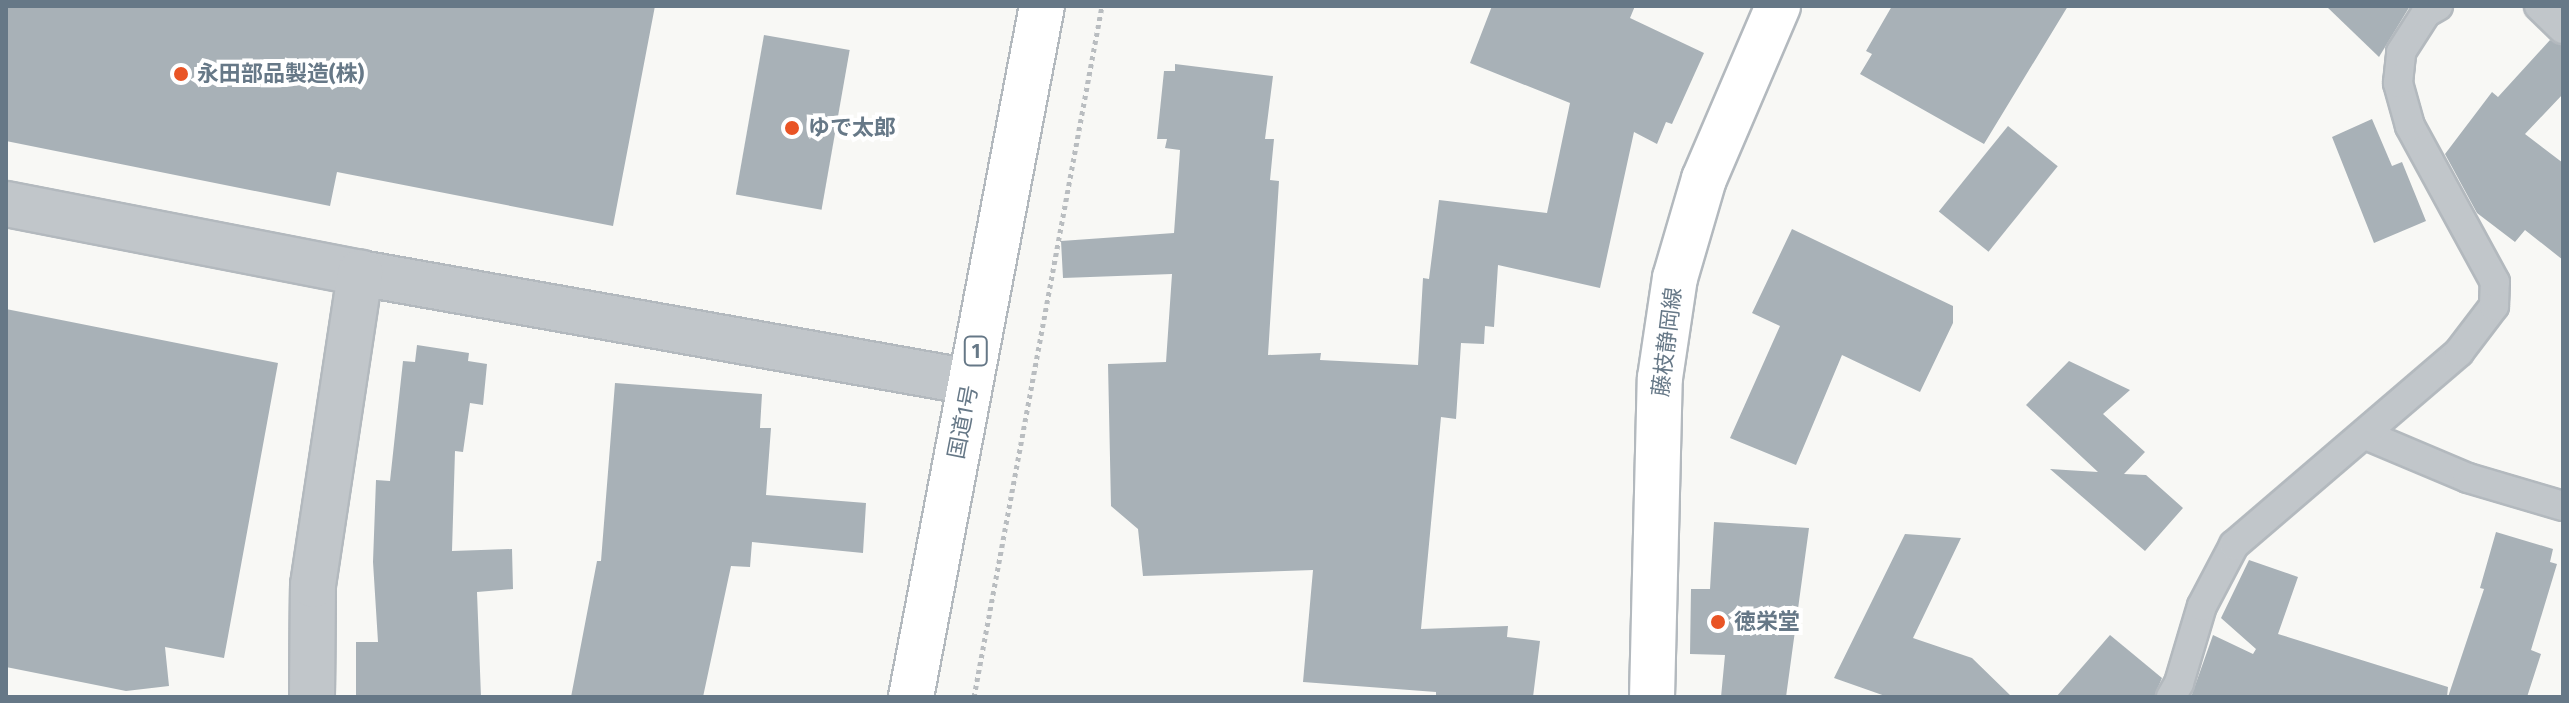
<!DOCTYPE html>
<html>
<head>
<meta charset="utf-8">
<style>
	body { margin:0 }
	#map { position:relative; width:2569px; height:703px; overflow:hidden; background:#f8f8f5; font-family:"Fira Sans Condensed","Noto Sans JP",sans-serif }
	div>[style] { position:absolute }
	.building>* { inset:0; background:#a8b1b7; transform-origin:0 0 }
	.path>* { height:5px; margin-top:-2.5px; transform-origin:0; background:repeating-linear-gradient(90deg,#b9bdc0 0 4px,transparent 0 8px) }
	.roads { filter:drop-shadow(2px 0 #b3b9be) drop-shadow(-2px 0 #b3b9be) drop-shadow(0 2px #b3b9be) drop-shadow(0 -2px #b3b9be) }
	.service>* { height:28px; margin:-14px; padding:0 14px; transform-origin:14px; border-radius:14px; background:#c1c6ca }
	.minor>* { height:44px; margin:-22px; padding:0 22px; transform-origin:22px; border-radius:22px; background:#c1c6ca }
	.secondary>* { height:44px; margin:-22px; padding:0 22px; transform-origin:22px; border-radius:22px; background:#fff }
	.trunk>* { height:44px; margin:-22px; padding:0 22px; transform-origin:22px; border-radius:22px; background:#fff }
	.dots>* { width:22px; height:22px; translate:-50% -50%; box-sizing:border-box; border:4px solid #fff; border-radius:50% }
	span { translate:-50% -50%; white-space:nowrap; text-align:center; line-height:1.15; -webkit-text-stroke:8px #fff; paint-order:stroke }
	.shield-label span { padding:2px 6px; background:#fff; border:2px solid; border-radius:6px; -webkit-text-stroke-width:0 }
	.shield-label { font-size:20px; color:#667887; font-weight:700 }
	.poi-label { font-size:22px; color:#667887; font-weight:700 }
	.left { translate:0 -50%; text-align:left }
	.street-label { font-size:22px; color:#667887 }
	.frame { position:absolute; inset:0; border:8px solid #667887; pointer-events:none }
</style>
</head>
<body>
<div id="map">
	<div class="building">
		<div style="clip-path:polygon(6px 6px,655px 6px,613px 226px,337px 172px,330px 206px,6px 141px)"></div>
		<div style="clip-path:polygon(1492px 6px,1635px 6px,1630px 18px,1704px 53px,1672px 124px,1666px 122px,1657px 144px,1634px 132px,1600px 288px,1498px 265px,1494px 327px,1485px 326px,1484px 344px,1461px 343px,1456px 419px,1441px 417px,1421px 629px,1508px 626px,1507px 637px,1540px 641px,1533px 697px,1436px 697px,1436px 692px,1303px 682px,1313px 570px,1143px 576px,1138px 529px,1111px 506px,1108px 364px,1166px 362px,1172px 274px,1063px 278px,1061px 241px,1174px 233px,1180px 150px,1165px 148px,1167px 139px,1157px 139px,1164px 71px,1175px 71px,1175px 64px,1273px 76px,1265px 139px,1274px 139px,1270px 180px,1279px 181px,1268px 355px,1321px 353px,1320px 360px,1418px 365px,1423px 278px,1429px 279px,1439px 200px,1547px 213px,1570px 103px,1470px 63px)"></div>
		<div style="clip-path:polygon(1892px 6px,2068px 6px,1984px 144px,1860px 74px,1872px 54px,1866px 51px)"></div>
		<div style="clip-path:polygon(2326px 6px,2410px 6px,2379px 57px)"></div>
		<div style="left:764px;top:35px;width:87px;height:162px;rotate:10deg"></div>
		<div style="clip-path:polygon(2550px 40px,2563px 46px,2563px 94px,2525px 134px,2563px 163px,2563px 260px,2525px 230px,2515px 242px,2477px 213px,2445px 154px,2492px 92px,2498px 97px)"></div>
		<div style="clip-path:polygon(2372px 119px,2392px 166px,2402px 162px,2426px 221px,2374px 243px,2332px 137px)"></div>
		<div style="left:2008px;top:126px;width:64px;height:110px;rotate:39deg"></div>
		<div style="clip-path:polygon(1792px 229px,1953px 306px,1953px 323px,1920px 392px,1842px 355px,1796px 465px,1730px 438px,1780px 326px,1752px 313px)"></div>
		<div style="clip-path:polygon(6px 309px,278px 363px,224px 658px,165px 647px,169px 686px,126px 691px,6px 667px)"></div>
		<div style="clip-path:polygon(417px 345px,469px 353px,468px 361px,487px 364px,483px 405px,470px 403px,463px 452px,455px 451px,452px 551px,512px 549px,513px 589px,477px 592px,481px 697px,356px 697px,356px 642px,378px 642px,373px 562px,376px 480px,390px 481px,403px 361px,415px 362px)"></div>
		<div style="clip-path:polygon(2069px 361px,2130px 390px,2103px 414px,2145px 452px,2124px 474px,2146px 475px,2183px 508px,2145px 551px,2050px 469px,2098px 472px,2026px 405px)"></div>
		<div style="clip-path:polygon(615px 383px,762px 394px,760px 428px,771px 428px,766px 495px,866px 503px,863px 553px,752px 542px,750px 567px,731px 566px,703px 697px,571px 697px,597px 561px,601px 561px)"></div>
		<div style="clip-path:polygon(1714px 522px,1809px 528px,1786px 697px,1721px 697px,1725px 655px,1690px 654px,1691px 589px,1710px 589px)"></div>
		<div style="clip-path:polygon(2496px 532px,2553px 549px,2550px 562px,2557px 564px,2531px 650px,2541px 654px,2527px 697px,2448px 697px,2484px 589px,2480px 588px)"></div>
		<div style="clip-path:polygon(1905px 534px,1961px 538px,1913px 638px,1972px 658px,2012px 697px,1888px 697px,1834px 678px)"></div>
		<div style="clip-path:polygon(2249px 560px,2298px 577px,2278px 634px,2448px 687px,2447px 697px,2191px 697px,2213px 635px,2253px 654px,2256px 649px,2221px 618px)"></div>
		<div style="clip-path:polygon(2110px 635px,2162px 678px,2154px 697px,2056px 697px)"></div>
	</div>
	<div class="path">
		<div style="left:974px;top:697px;width:703px;rotate:-79.51deg"></div>
	</div>
	<div class="roads">
		<div class="service">
			<div style="left:2539px;top:6px;width:33px;rotate:44deg"></div>
			<div style="left:2366px;top:435px;width:111px;rotate:22.9deg"></div>
			<div style="left:2468px;top:478px;width:99px;rotate:16.4deg"></div>
			<div style="left:2171px;top:697px;width:16px;rotate:-60deg"></div>
			<div style="left:2179px;top:683px;width:80px;rotate:-73.4deg"></div>
			<div style="left:2202px;top:606px;width:69px;rotate:-62.3deg"></div>
			<div style="left:2234px;top:545px;width:296px;rotate:-40.6deg"></div>
			<div style="left:2459px;top:352px;width:58px;rotate:-52.7deg"></div>
			<div style="left:2494px;top:306px;width:24px;rotate:-88deg"></div>
			<div style="left:2495px;top:282px;width:178px;rotate:-118.6deg"></div>
			<div style="left:2410px;top:126px;width:45px;rotate:-105.6deg"></div>
			<div style="left:2398px;top:83px;width:31px;rotate:-84deg"></div>
			<div style="left:2401px;top:52px;width:46px;rotate:-57.3deg"></div>
			<div style="left:2426px;top:13px;width:14px;rotate:-30deg"></div>
		</div>
		<div class="minor">
			<div style="left:6px;top:204px;width:361px;rotate:11deg"></div>
			<div style="left:360px;top:273px;width:620px;rotate:10.13deg"></div>
			<div style="left:312px;top:697px;width:112px;rotate:-89.5deg"></div>
			<div style="left:313px;top:585px;width:316px;rotate:-81.4deg"></div>
		</div>
		<div class="secondary">
			<div style="left:1652px;top:697px;width:319px;rotate:-88.6deg"></div>
			<div style="left:1660px;top:378px;width:101px;rotate:-81.5deg"></div>
			<div style="left:1675px;top:278px;width:103px;rotate:-73.7deg"></div>
			<div style="left:1704px;top:179px;width:188px;rotate:-66.8deg"></div>
		</div>
		<div class="trunk">
			<div style="left:911px;top:697px;width:703px;rotate:-79.27deg"></div>
		</div>
	</div>
	<div class="dots">
		<div style="left:181px;top:74px;background:#e95425"></div>
		<div style="left:792px;top:128px;background:#e95425"></div>
		<div style="left:1718px;top:622px;background:#e95425"></div>
	</div>
	<div class="shield-label">
		<span style="left:976px;top:351px">1</span>
	</div>
	<div class="poi-label">
		<span class="left" style="left:197px;top:74px">永田部品製造(株)</span>
		<span class="left" style="left:808px;top:128px">ゆで太郎</span>
		<span class="left" style="left:1734px;top:622px">徳栄堂</span>
	</div>
	<div class="street-label">
		<span style="left:1667px;top:342px;rotate:-83deg">藤枝静岡線</span>
		<span style="left:963px;top:422px;rotate:-79deg">国道1号</span>
	</div>
	<div class="frame"></div>
</div>
</body>
</html>
